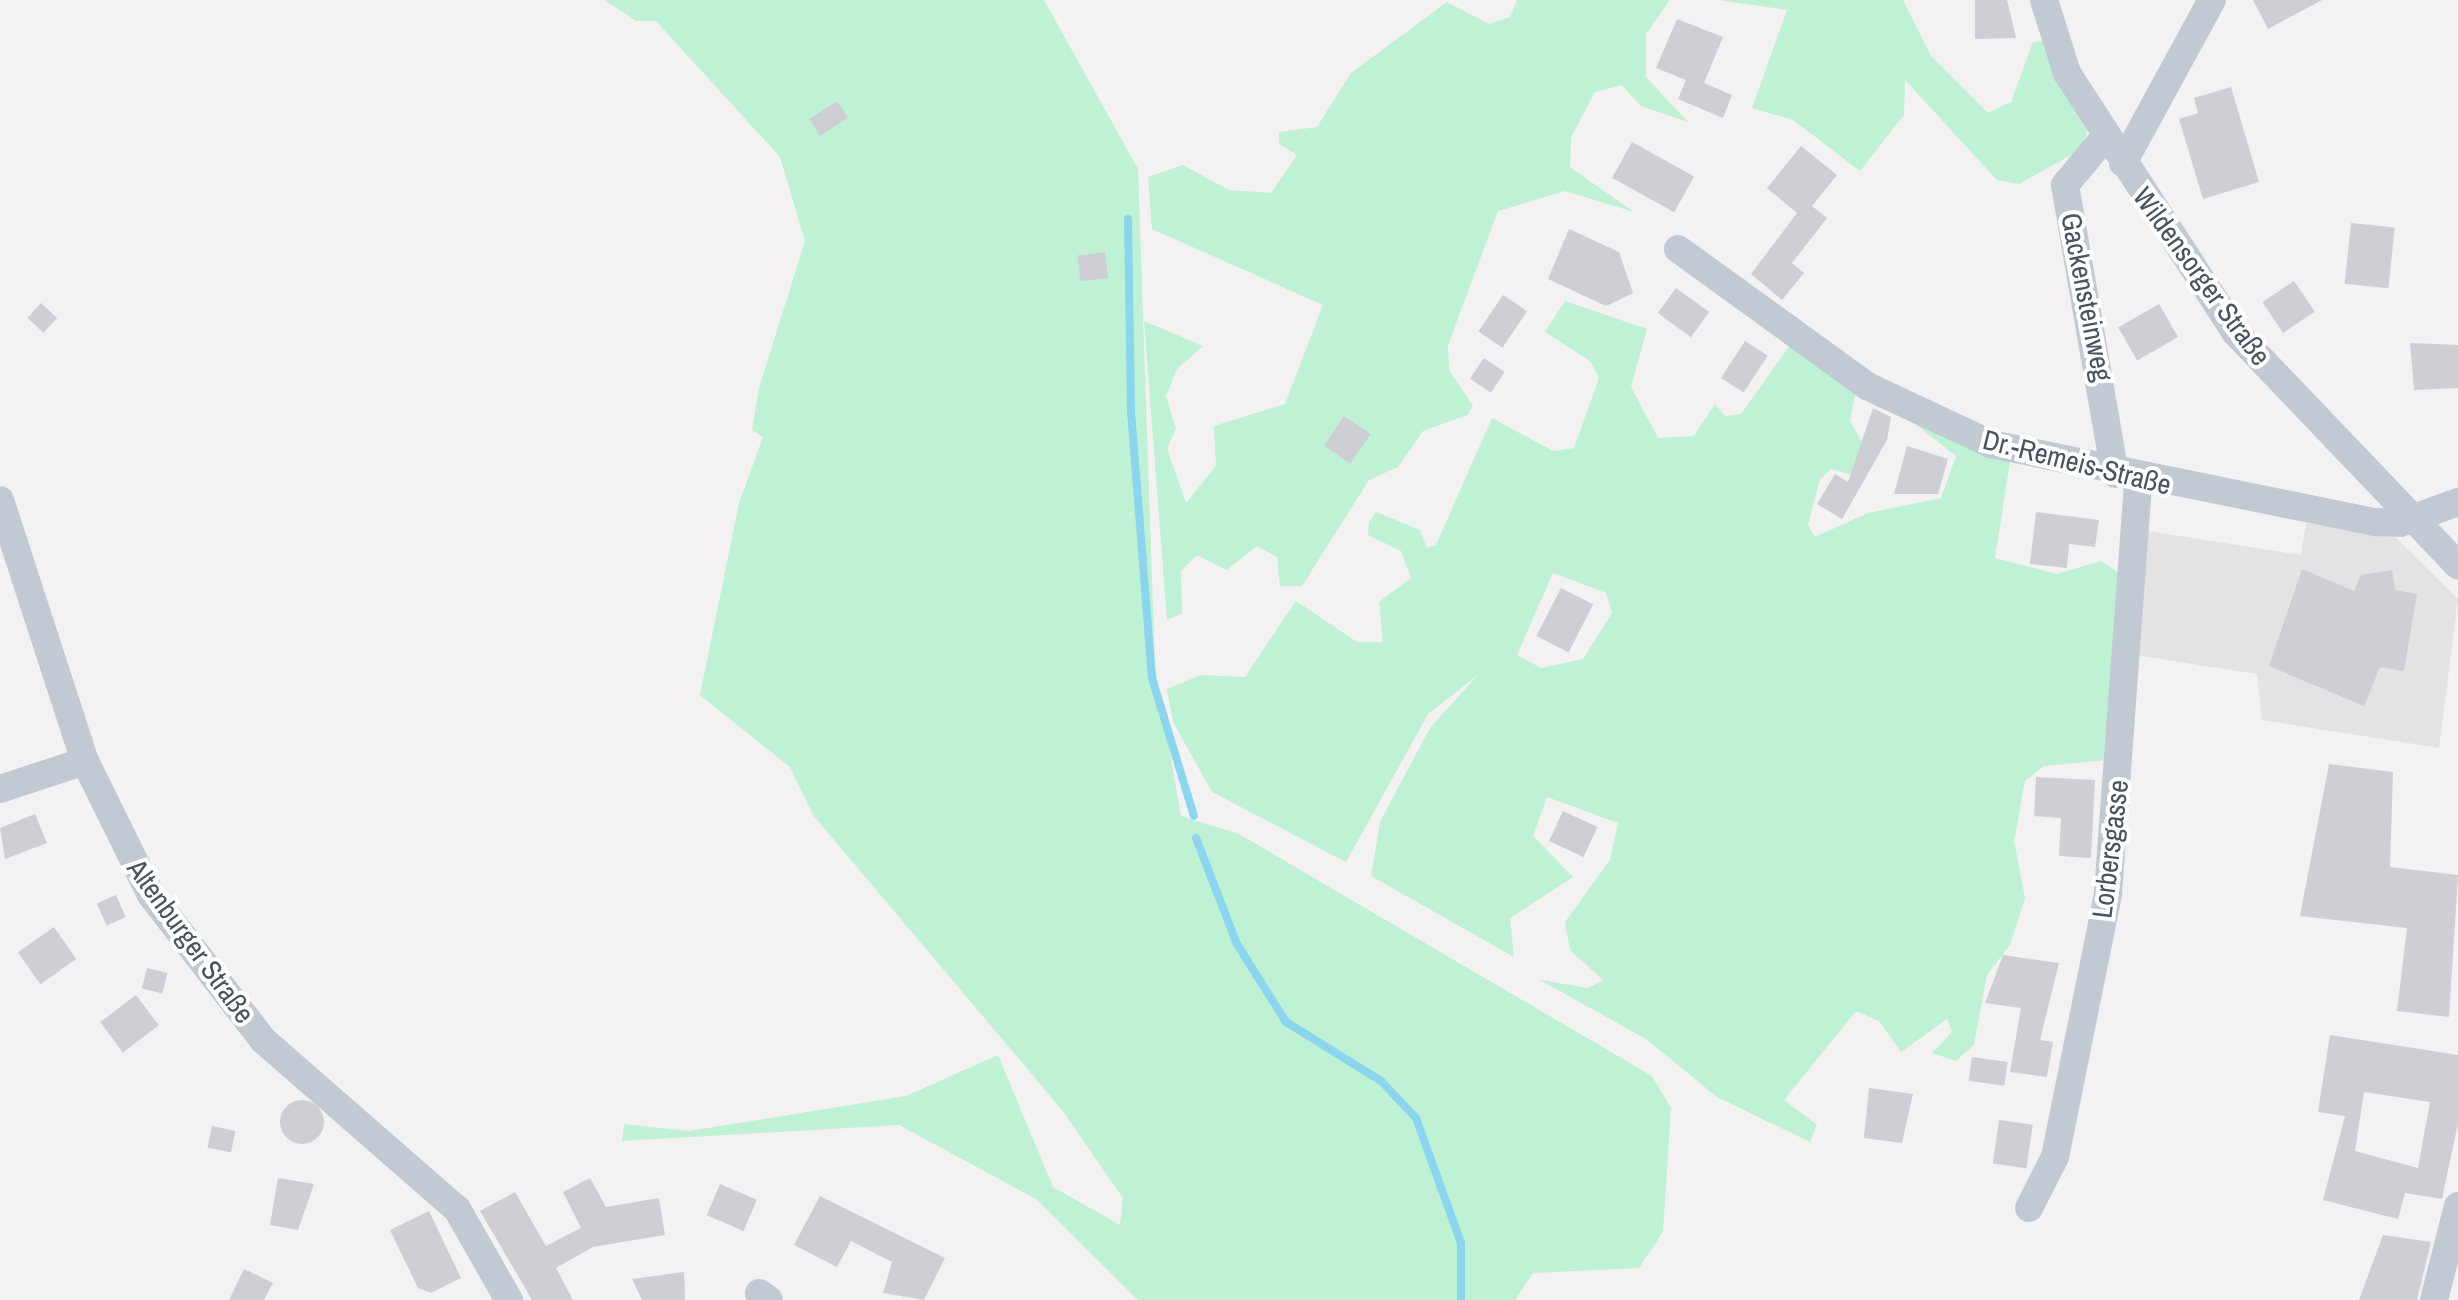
<!DOCTYPE html>
<html>
<head>
<meta charset="utf-8">
<style>
	body { margin:0 }
	#map { position:relative; width:2458px; height:1300px; overflow:hidden; background:#f3f1f1; font-family:"Archivo Narrow",sans-serif }
	div>[style] { position:absolute }
	.education>* { inset:0; background:#e4e2e3 }
	.green>* { inset:0; background:#bff1d5 }
	.stream>* { height:8px; margin:-4px; padding:0 4px; transform-origin:4px; border-radius:4px; background:#8bd5ef }
	.building>* { inset:0; background:#cdcfd5; transform-origin:0 0 }
	.round { border-radius:50% }
	.street>* { height:28px; margin:-14px; padding:0 14px; transform-origin:14px; border-radius:14px; background:#c1cad3 }
	span { translate:-50% -50%; white-space:nowrap; text-align:center; line-height:1.15; -webkit-text-stroke:8px #fff; paint-order:stroke }
	.street-label { font-size:28px; color:#48535f }
</style>
</head>
<body>
<div id="map">
	<div class="education">
		<div style="clip-path:polygon(2306px 523px,2393px 535px,2458px 599px,2439px 748px,2262px 720px,2257px 674px,2135px 655px,2148px 531px,2301px 555px)"></div>
	</div>
	<div class="green">
		<div style="clip-path:polygon(605px 0,1044px 0,1138px 169px,1155px 666px,1181px 816px,1239px 834px,1652px 1076px,1671px 1108px,1663px 1232px,1639px 1268px,1533px 1273px,1515px 1300px,1138px 1300px,1036px 1199px,899px 1125px,622px 1141px,624px 1124px,689px 1131px,906px 1096px,998px 1055px,1053px 1187px,1120px 1225px,1123px 1198px,1062px 1110px,813px 815px,790px 767px,700px 695px,739px 503px,763px 437px,752px 430px,759px 388px,805px 241px,780px 157px,656px 21px,636px 21px)"></div>
		<div style="clip-path:polygon(1517px 0,1670px 0,1646px 34px,1646px 77px,1688px 122px,1641px 106px,1622px 85px,1595px 92px,1571px 137px,1570px 167px,1634px 212px,1565px 191px,1498px 211px,1448px 345px,1449px 370px,1473px 406px,1467px 415px,1423px 431px,1398px 467px,1369px 480px,1302px 586px,1280px 586px,1277px 557px,1257px 546px,1227px 570px,1197px 555px,1181px 571px,1182px 613px,1167px 620px,1144px 321px,1203px 346px,1177px 369px,1166px 396px,1176px 429px,1167px 448px,1186px 503px,1216px 466px,1214px 426px,1285px 404px,1323px 305px,1152px 229px,1148px 177px,1183px 165px,1229px 190px,1271px 193px,1297px 155px,1279px 144px,1279px 132px,1317px 127px,1351px 73px,1447px 2px,1489px 24px,1510px 17px)"></div>
		<div style="clip-path:polygon(1719px 0,1903px 0,1931px 56px,1988px 113px,2011px 102px,2033px 42px,2045px 41px,2091px 120px,2082px 149px,2019px 184px,1997px 180px,1905px 80px,1904px 115px,1860px 171px,1793px 120px,1752px 108px,1787px 10px)"></div>
		<div style="clip-path:polygon(evenodd,1565px 301px,1647px 329px,1631px 387px,1658px 438px,1694px 436px,1715px 404px,1725px 416px,1741px 414px,1793px 341px,1857px 385px,1850px 421px,1868px 452px,1852px 475px,1831px 469px,1820px 479px,1808px 525px,1815px 537px,1868px 513px,1941px 498px,1956px 456px,1913px 422px,2010px 462px,1995px 558px,2057px 574px,2101px 561px,2122px 575px,2106px 760px,2044px 766px,2025px 781px,2014px 841px,2025px 898px,2010px 945px,1987px 975px,1974px 1045px,1956px 1061px,1932px 1053px,1952px 1032px,1947px 1019px,1901px 1052px,1879px 1021px,1856px 1011px,1784px 1100px,1817px 1125px,1810px 1142px,1717px 1097px,1646px 1039px,1540px 980px,1588px 988px,1603px 980px,1570px 950px,1565px 922px,1610px 860px,1618px 823px,1547px 797px,1533px 836px,1573px 877px,1510px 918px,1514px 957px,1371px 876px,1380px 822px,1430px 728px,1478px 675px,1428px 714px,1346px 862px,1212px 792px,1173px 722px,1167px 689px,1201px 675px,1245px 677px,1296px 601px,1357px 642px,1383px 642px,1379px 602px,1411px 578px,1401px 551px,1368px 535px,1369px 522px,1376px 512px,1420px 530px,1427px 548px,1436px 545px,1492px 418px,1553px 451px,1574px 448px,1599px 378px,1590px 361px,1545px 332px,1565px 301px,1553px 573px,1606px 593px,1612px 613px,1583px 659px,1541px 668px,1517px 655px,1553px 573px)"></div>
	</div>
	<div class="stream">
		<div style="left:1128px;top:219px;width:192px;rotate:89.1deg"></div>
		<div style="left:1131px;top:411px;width:268px;rotate:85.5deg"></div>
		<div style="left:1152px;top:678px;width:144px;rotate:73.1deg"></div>
		<div style="left:1196px;top:838px;width:114px;rotate:68.9deg"></div>
		<div style="left:1237px;top:944px;width:92px;rotate:57.9deg"></div>
		<div style="left:1286px;top:1022px;width:112px;rotate:31.8deg"></div>
		<div style="left:1381px;top:1081px;width:51px;rotate:46.6deg"></div>
		<div style="left:1416px;top:1118px;width:133px;rotate:70.2deg"></div>
		<div style="left:1461px;top:1243px;width:57px;rotate:90deg"></div>
	</div>
	<div class="building">
		<div style="clip-path:polygon(1975px 0,2007px 0,2016px 38px,1975px 39px)"></div>
		<div style="clip-path:polygon(2253px 0,2322px 0,2268px 29px)"></div>
		<div style="clip-path:polygon(1677px 19px,1723px 37px,1704px 83px,1732px 95px,1723px 118px,1678px 99px,1686px 80px,1656px 68px)"></div>
		<div style="clip-path:polygon(2231px 87px,2259px 182px,2203px 199px,2179px 119px,2198px 113px,2194px 98px)"></div>
		<div style="left:837px;top:101px;width:20px;height:33px;rotate:57deg"></div>
		<div style="left:1632px;top:142px;width:71px;height:41px;rotate:29deg"></div>
		<div style="clip-path:polygon(1801px 146px,1837px 175px,1812px 206px,1827px 218px,1792px 263px,1804px 273px,1782px 300px,1751px 274px,1797px 213px,1767px 188px)"></div>
		<div style="left:2351px;top:223px;width:44px;height:61px;rotate:6deg"></div>
		<div style="clip-path:polygon(1569px 229px,1619px 252px,1633px 293px,1606px 306px,1548px 279px)"></div>
		<div style="left:1105px;top:252px;width:26px;height:28px;rotate:83deg"></div>
		<div style="left:2294px;top:281px;width:37px;height:38px;rotate:56deg"></div>
		<div style="left:1676px;top:288px;width:41px;height:31px;rotate:36deg"></div>
		<div style="left:1503px;top:295px;width:29px;height:44px;rotate:34deg"></div>
		<div style="left:41px;top:303px;width:22px;height:20px;rotate:43deg"></div>
		<div style="left:2159px;top:304px;width:38px;height:47px;rotate:60deg"></div>
		<div style="left:1745px;top:341px;width:27px;height:44px;rotate:33deg"></div>
		<div style="clip-path:polygon(2410px 343px,2458px 345px,2458px 388px,2414px 390px)"></div>
		<div style="left:1484px;top:358px;width:25px;height:25px;rotate:34deg"></div>
		<div style="clip-path:polygon(1873px 408px,1891px 417px,1887px 440px,1842px 519px,1817px 504px,1835px 474px,1848px 482px)"></div>
		<div style="left:1344px;top:416px;width:32px;height:36px;rotate:34deg"></div>
		<div style="clip-path:polygon(1907px 446px,1948px 459px,1938px 494px,1894px 494px)"></div>
		<div style="clip-path:polygon(2036px 512px,2099px 520px,2095px 547px,2069px 544px,2067px 568px,2030px 564px)"></div>
		<div style="clip-path:polygon(2302px 569px,2354px 591px,2361px 575px,2392px 570px,2395px 590px,2417px 594px,2404px 671px,2380px 667px,2364px 706px,2269px 666px)"></div>
		<div style="left:1561px;top:588px;width:36px;height:54px;rotate:27deg"></div>
		<div style="clip-path:polygon(2329px 764px,2393px 772px,2390px 867px,2458px 875px,2449px 1017px,2397px 1011px,2407px 928px,2300px 916px)"></div>
		<div style="clip-path:polygon(2036px 777px,2095px 780px,2091px 858px,2059px 856px,2061px 818px,2034px 816px)"></div>
		<div style="left:1563px;top:811px;width:38px;height:33px;rotate:25deg"></div>
		<div style="clip-path:polygon(35px 814px,47px 843px,5px 859px,0 828px)"></div>
		<div style="left:116px;top:895px;width:24px;height:21px;rotate:66deg"></div>
		<div style="left:54px;top:927px;width:39px;height:44px;rotate:55deg"></div>
		<div style="clip-path:polygon(2003px 955px,2059px 963px,2040px 1040px,2053px 1042px,2047px 1077px,2010px 1072px,2021px 1008px,1985px 1003px)"></div>
		<div style="left:147px;top:968px;width:21px;height:21px;rotate:14deg"></div>
		<div style="left:136px;top:995px;width:38px;height:45px;rotate:53deg"></div>
		<div style="clip-path:polygon(evenodd,2330px 1035px,2458px 1055px,2458px 1123px,2442px 1199px,2405px 1193px,2398px 1219px,2323px 1200px,2345px 1116px,2318px 1112px,2330px 1035px,2364px 1092px,2430px 1102px,2418px 1168px,2355px 1151px,2364px 1092px)"></div>
		<div style="left:1972px;top:1057px;width:36px;height:24px;rotate:8deg"></div>
		<div style="clip-path:polygon(1869px 1088px,1913px 1094px,1902px 1143px,1864px 1138px)"></div>
		<div class="round" style="left:280px;top:1100px;width:44px;height:44px"></div>
		<div style="left:1999px;top:1120px;width:34px;height:44px;rotate:8deg"></div>
		<div style="left:212px;top:1126px;width:24px;height:22px;rotate:12deg"></div>
		<div style="clip-path:polygon(278px 1178px,314px 1184px,298px 1230px,270px 1225px)"></div>
		<div style="clip-path:polygon(590px 1178px,606px 1207px,659px 1198px,665px 1235px,593px 1247px,556px 1268px,573px 1300px,532px 1300px,480px 1211px,515px 1192px,546px 1246px,581px 1228px,563px 1192px)"></div>
		<div style="left:720px;top:1184px;width:40px;height:34px;rotate:23deg"></div>
		<div style="clip-path:polygon(820px 1196px,945px 1258px,924px 1300px,883px 1293px,892px 1262px,851px 1241px,837px 1267px,794px 1245px)"></div>
		<div style="clip-path:polygon(429px 1211px,461px 1278px,431px 1293px,418px 1288px,390px 1230px)"></div>
		<div style="clip-path:polygon(2383px 1235px,2431px 1242px,2417px 1300px,2359px 1300px)"></div>
		<div style="clip-path:polygon(244px 1269px,273px 1283px,264px 1300px,229px 1300px)"></div>
		<div style="clip-path:polygon(684px 1272px,685px 1300px,642px 1300px,632px 1279px)"></div>
	</div>
	<div class="street">
		<div style="left:2044px;top:0;width:77px;rotate:72.5deg"></div>
		<div style="left:2067px;top:73px;width:309px;rotate:57deg"></div>
		<div style="left:2235px;top:332px;width:323px;rotate:46.3deg"></div>
		<div style="left:2106px;top:136px;width:64px;rotate:129.9deg"></div>
		<div style="left:2065px;top:185px;width:293px;rotate:80.2deg"></div>
		<div style="left:2123px;top:163px;width:186px;rotate:-61.4deg"></div>
		<div style="left:1678px;top:249px;width:233px;rotate:35.9deg"></div>
		<div style="left:1867px;top:386px;width:137px;rotate:25.1deg"></div>
		<div style="left:1991px;top:444px;width:393px;rotate:11.5deg"></div>
		<div style="left:2376px;top:522px;width:24px;rotate:2deg"></div>
		<div style="left:2400px;top:523px;width:62px;rotate:-19.9deg"></div>
		<div style="left:0;top:500px;width:274px;rotate:72deg"></div>
		<div style="left:85px;top:761px;width:149px;rotate:63.8deg"></div>
		<div style="left:151px;top:895px;width:183px;rotate:52.3deg"></div>
		<div style="left:263px;top:1040px;width:257px;rotate:41.1deg"></div>
		<div style="left:457px;top:1209px;width:105px;rotate:60.3deg"></div>
		<div style="left:0;top:789px;width:89px;rotate:-18.2deg"></div>
		<div style="left:2029px;top:1208px;width:57px;rotate:-63deg"></div>
		<div style="left:2055px;top:1157px;width:269px;rotate:-78.6deg"></div>
		<div style="left:2108px;top:893px;width:414px;rotate:-85.8deg"></div>
		<div style="left:759px;top:1293px;width:12px;rotate:35deg"></div>
		<div style="left:2434px;top:1300px;width:97px;rotate:-75.7deg"></div>
	</div>
	<div class="street-label">
		<span style="left:2202px;top:276px;rotate:54deg">Wildensorger Straße</span>
		<span style="left:2087px;top:297px;rotate:79deg">Gackensteinweg</span>
		<span style="left:2077px;top:462px;rotate:14deg">Dr.-Remeis-Straße</span>
		<span style="left:2110px;top:849px;rotate:-83deg">Lorbersgasse</span>
		<span style="left:191px;top:941px;rotate:54deg">Altenburger Straße</span>
	</div>
</div>
</body>
</html>
